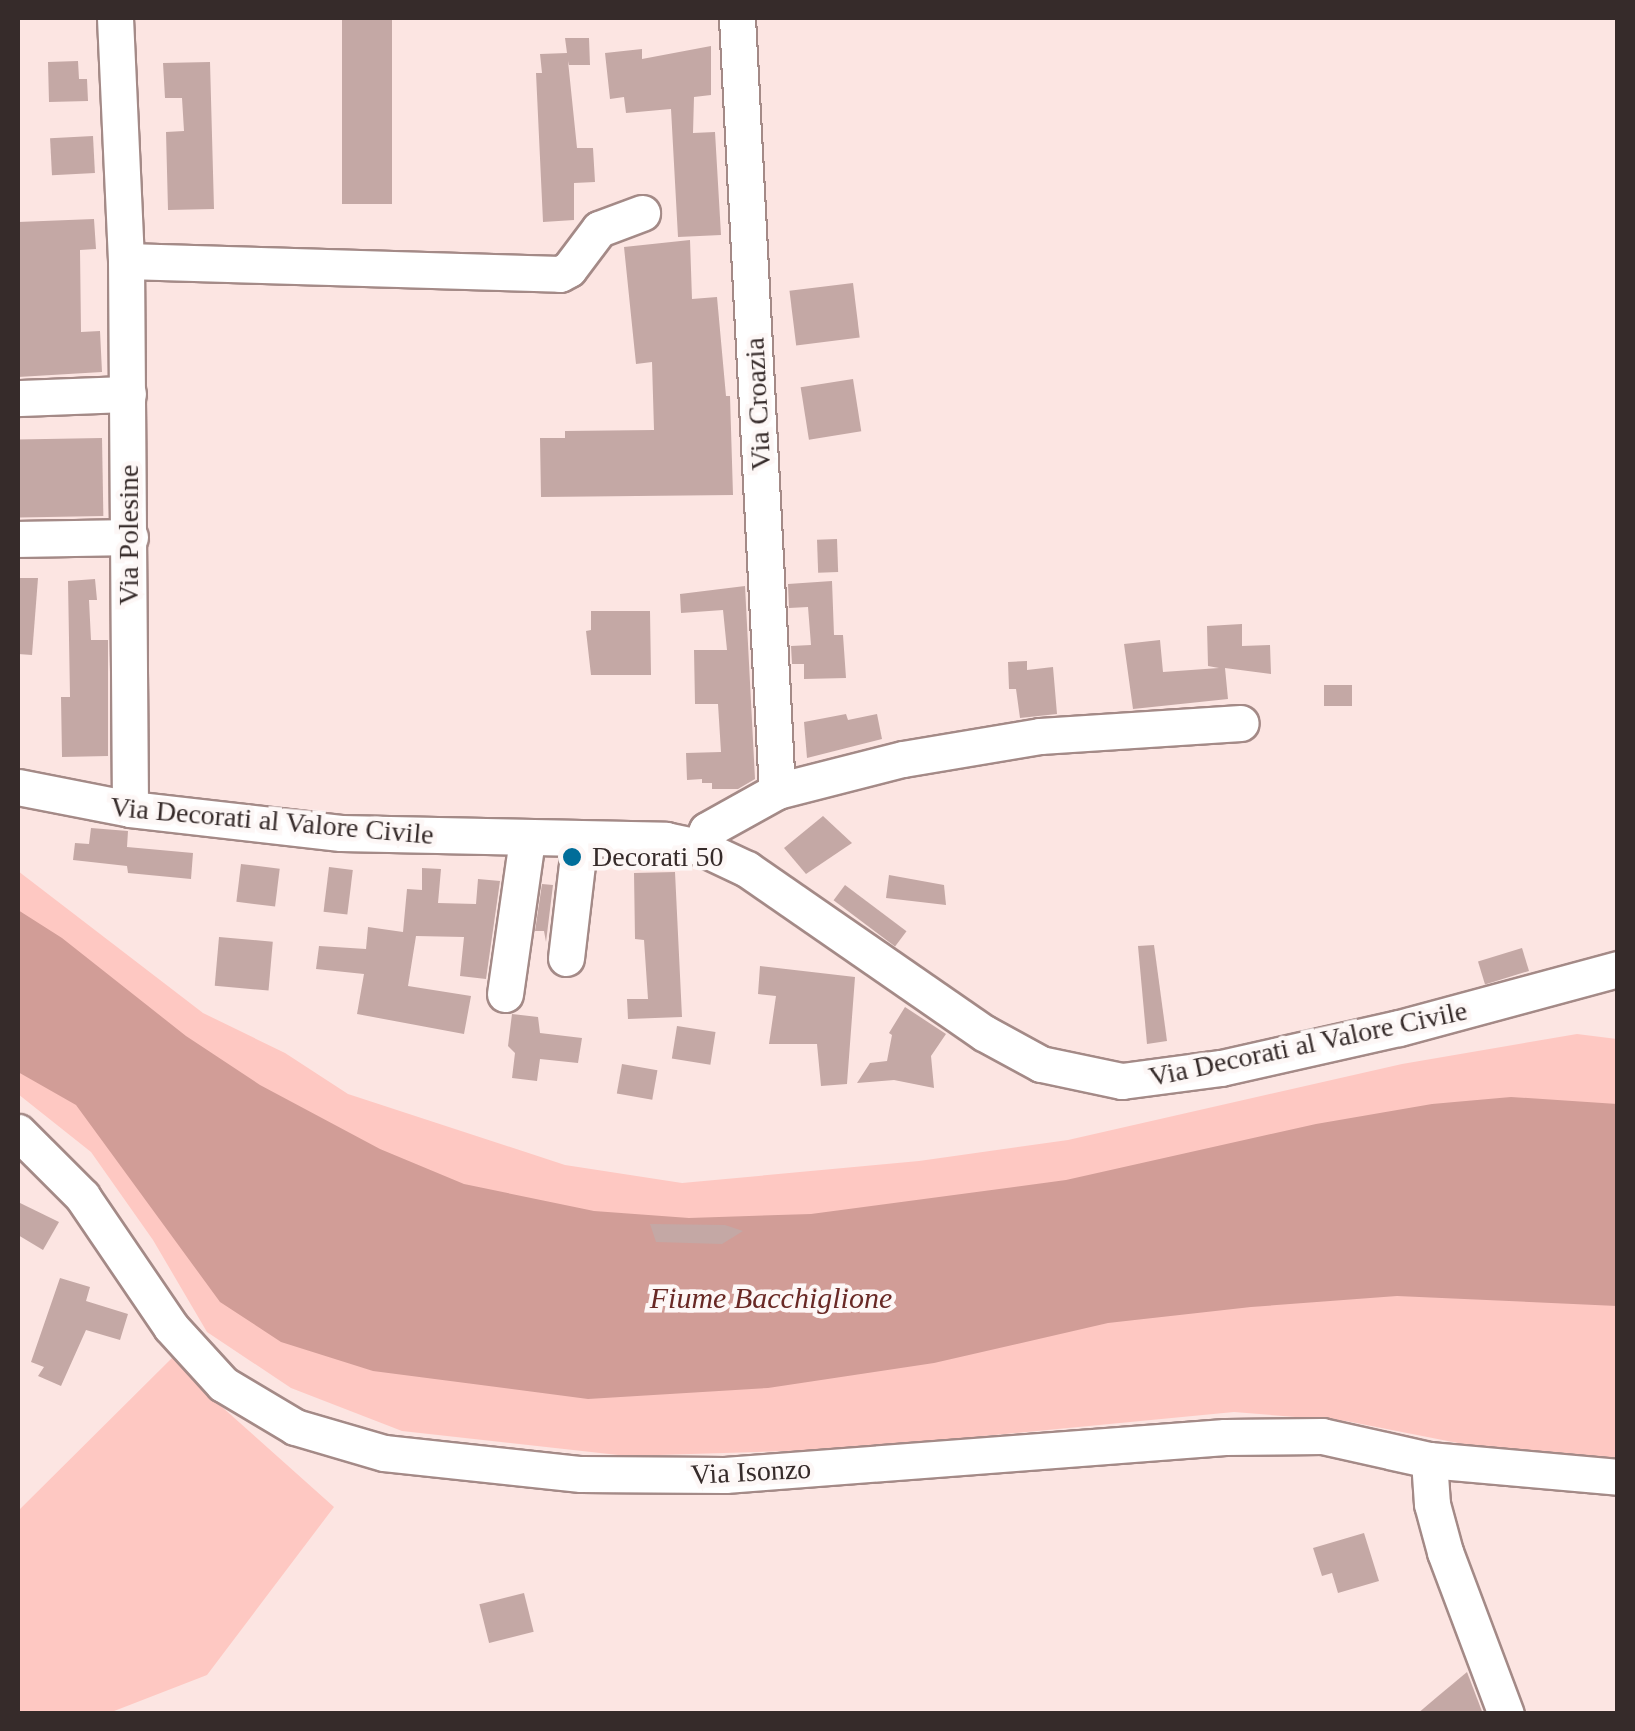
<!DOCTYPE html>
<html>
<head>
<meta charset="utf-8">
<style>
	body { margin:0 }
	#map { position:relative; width:1635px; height:1731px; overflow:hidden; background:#fce5e2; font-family:"Times New Roman",serif }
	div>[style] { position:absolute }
	.green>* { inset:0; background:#fec8c2 }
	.water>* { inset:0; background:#d19d97 }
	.building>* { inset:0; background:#c4a8a5; transform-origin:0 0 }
	.roads { filter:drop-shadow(2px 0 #a48a87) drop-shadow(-2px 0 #a48a87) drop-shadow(0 2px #a48a87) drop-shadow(0 -2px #a48a87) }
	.minor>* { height:35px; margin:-17.5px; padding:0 17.5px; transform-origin:17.5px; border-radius:17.5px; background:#fff }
	.dots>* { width:28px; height:28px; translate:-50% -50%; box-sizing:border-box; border:5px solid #fdf7f6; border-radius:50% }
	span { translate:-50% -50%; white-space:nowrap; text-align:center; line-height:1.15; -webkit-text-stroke:9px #fdf7f6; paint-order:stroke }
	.street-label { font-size:28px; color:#362b2a }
	.poi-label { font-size:28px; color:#362b2a }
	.left { translate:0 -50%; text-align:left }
	.water-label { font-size:30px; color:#692925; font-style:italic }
	.frame { position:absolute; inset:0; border:20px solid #362b2a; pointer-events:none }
</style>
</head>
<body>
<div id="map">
	<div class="green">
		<div style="clip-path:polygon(18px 871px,203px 1013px,285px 1053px,348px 1094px,565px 1165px,682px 1183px,919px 1161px,1068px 1140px,1402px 1064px,1577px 1034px,1617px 1039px,1617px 1458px,1468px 1445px,1346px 1421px,1234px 1412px,850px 1449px,627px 1456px,402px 1431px,291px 1388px,207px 1332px,153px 1240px,91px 1152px,18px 1094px)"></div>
		<div style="clip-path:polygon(173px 1357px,194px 1382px,334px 1507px,207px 1675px,109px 1713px,18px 1714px,18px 1511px)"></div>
	</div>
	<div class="water">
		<div style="clip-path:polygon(18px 910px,62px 938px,186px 1036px,260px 1085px,380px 1149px,464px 1184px,594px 1211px,689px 1218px,811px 1214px,1066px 1180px,1316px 1124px,1432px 1104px,1511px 1097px,1617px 1104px,1617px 1306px,1397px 1296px,1251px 1307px,1108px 1323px,934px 1363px,768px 1388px,588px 1399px,373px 1371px,281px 1342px,220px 1302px,76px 1105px,18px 1072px)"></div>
	</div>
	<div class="building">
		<div style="left:342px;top:18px;width:50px;height:186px"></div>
		<div style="clip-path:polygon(565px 38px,589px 38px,590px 65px,569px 65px,568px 61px,577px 148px,593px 148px,595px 182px,574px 183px,574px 220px,543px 222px,536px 73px,542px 73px,540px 54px,567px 53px)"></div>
		<div style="clip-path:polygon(711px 46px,711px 95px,694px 97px,693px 133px,715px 132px,721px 235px,678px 237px,671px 109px,626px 113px,624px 97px,610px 99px,605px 53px,642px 49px,642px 59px)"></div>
		<div style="clip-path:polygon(78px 61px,79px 79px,87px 79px,88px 101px,49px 102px,48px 62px)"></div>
		<div style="clip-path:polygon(210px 62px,214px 209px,168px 210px,166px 132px,184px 131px,182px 98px,165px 98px,163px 63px)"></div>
		<div style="left:93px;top:136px;width:37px;height:43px;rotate:87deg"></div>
		<div style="clip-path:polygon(94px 219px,96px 249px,80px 250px,81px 332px,100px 331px,102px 372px,18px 377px,18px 222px)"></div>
		<div style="clip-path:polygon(690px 240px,692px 299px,717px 297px,726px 396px,730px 396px,733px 495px,541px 497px,540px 438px,565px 438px,565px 431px,654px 430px,652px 362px,636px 364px,624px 247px)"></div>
		<div style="left:853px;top:283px;width:55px;height:64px;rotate:83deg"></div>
		<div style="left:853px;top:379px;width:53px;height:53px;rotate:81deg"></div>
		<div style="left:102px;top:438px;width:78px;height:84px;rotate:89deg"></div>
		<div style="left:837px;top:539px;width:33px;height:20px;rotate:88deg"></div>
		<div style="clip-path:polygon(18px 578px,38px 578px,32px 655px,18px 654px)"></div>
		<div style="clip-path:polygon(95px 579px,97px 600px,89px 600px,91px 640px,108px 640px,108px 756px,62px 757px,61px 697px,70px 697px,68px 581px)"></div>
		<div style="clip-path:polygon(832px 581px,834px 635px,843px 635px,846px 678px,804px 679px,804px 664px,792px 664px,791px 646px,811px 645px,808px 607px,789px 608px,788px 584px)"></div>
		<div style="clip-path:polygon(745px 586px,755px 779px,738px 789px,712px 789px,712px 783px,702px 783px,702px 779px,687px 780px,686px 753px,721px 752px,718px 704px,695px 704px,694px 650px,727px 650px,723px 610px,681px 613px,680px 594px)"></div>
		<div style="clip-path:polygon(591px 611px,650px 611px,651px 675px,591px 675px,586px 631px,591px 630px)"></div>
		<div style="clip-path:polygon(1242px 624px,1242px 646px,1270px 645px,1271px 674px,1225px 668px,1228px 699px,1133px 709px,1124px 644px,1160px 640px,1163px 672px,1219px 668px,1208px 666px,1207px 626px)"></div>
		<div style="clip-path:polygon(1027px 661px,1027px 670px,1053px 667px,1057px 714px,1020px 718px,1016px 689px,1009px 689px,1008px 662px)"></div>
		<div style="left:1352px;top:685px;width:21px;height:28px;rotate:90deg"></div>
		<div style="clip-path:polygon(846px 714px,848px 720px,877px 714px,882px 739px,807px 758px,804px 722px)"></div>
		<div style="clip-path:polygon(823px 816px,852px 843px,806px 874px,784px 848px)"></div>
		<div style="clip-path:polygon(91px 828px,128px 831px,127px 847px,193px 853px,191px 879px,128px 873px,127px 866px,73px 860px,75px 843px,89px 844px)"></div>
		<div style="left:241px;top:864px;width:39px;height:38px;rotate:7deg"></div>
		<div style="left:329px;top:867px;width:24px;height:45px;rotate:7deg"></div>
		<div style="clip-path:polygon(422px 868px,441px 869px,438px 903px,476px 904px,478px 879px,500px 881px,486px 979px,460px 976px,464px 937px,416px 936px,408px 986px,471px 996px,464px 1034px,357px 1014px,364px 974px,316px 969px,319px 946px,366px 949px,368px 927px,403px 932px,407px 889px,422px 890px)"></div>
		<div style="clip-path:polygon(675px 872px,682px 1017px,628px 1019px,627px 999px,648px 999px,644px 940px,635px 939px,634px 873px)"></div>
		<div style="clip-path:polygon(889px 875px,944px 885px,946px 905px,886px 898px)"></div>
		<div style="clip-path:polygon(542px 884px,553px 885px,546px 942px,544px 931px,535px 931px)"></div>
		<div style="left:845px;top:885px;width:77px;height:19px;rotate:37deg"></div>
		<div style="left:219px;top:937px;width:54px;height:49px;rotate:5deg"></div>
		<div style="clip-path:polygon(1154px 945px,1167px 1041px,1147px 1044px,1138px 946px)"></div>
		<div style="left:1522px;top:948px;width:24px;height:46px;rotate:73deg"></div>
		<div style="clip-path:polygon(760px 966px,855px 977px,847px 1084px,821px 1086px,817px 1044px,769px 1044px,776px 996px,758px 994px)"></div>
		<div style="clip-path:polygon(905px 1007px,946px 1034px,931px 1056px,934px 1088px,894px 1080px,857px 1083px,870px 1063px,887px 1061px,892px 1035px,889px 1033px)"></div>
		<div style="clip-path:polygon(512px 1014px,538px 1017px,540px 1033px,582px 1038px,578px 1063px,540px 1059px,537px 1081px,512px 1078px,515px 1053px,508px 1046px)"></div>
		<div style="left:677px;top:1026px;width:39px;height:33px;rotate:9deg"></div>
		<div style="left:622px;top:1064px;width:36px;height:30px;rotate:10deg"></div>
		<div style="clip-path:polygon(18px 1202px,59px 1222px,43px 1250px,18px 1235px)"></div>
		<div style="clip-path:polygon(650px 1224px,725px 1225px,743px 1231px,722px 1244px,656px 1242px)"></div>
		<div style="clip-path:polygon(60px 1278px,90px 1287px,86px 1301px,128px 1314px,120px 1340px,86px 1330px,61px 1386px,38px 1376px,44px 1367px,31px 1362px)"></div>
		<div style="clip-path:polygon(1364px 1533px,1379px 1581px,1338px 1593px,1332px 1573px,1322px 1576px,1313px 1548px)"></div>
		<div style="left:524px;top:1593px;width:40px;height:46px;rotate:76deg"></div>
		<div style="clip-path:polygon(1467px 1672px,1483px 1714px,1417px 1714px,1437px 1697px)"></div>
	</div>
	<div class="roads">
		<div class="minor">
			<div style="left:115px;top:18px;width:243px;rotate:87.4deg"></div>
			<div style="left:126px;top:261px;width:548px;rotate:89.58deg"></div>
			<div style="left:737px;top:18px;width:774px;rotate:87.04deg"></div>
			<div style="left:126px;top:261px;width:434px;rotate:1.7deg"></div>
			<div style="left:560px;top:274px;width:10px;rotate:-29deg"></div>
			<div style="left:569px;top:269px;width:50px;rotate:-53.1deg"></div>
			<div style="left:599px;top:229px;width:46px;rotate:-20.4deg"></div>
			<div style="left:18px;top:398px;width:110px;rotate:-2.1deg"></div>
			<div style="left:18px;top:539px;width:112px;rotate:-1deg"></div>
			<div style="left:18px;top:787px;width:114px;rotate:11.1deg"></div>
			<div style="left:130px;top:809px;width:212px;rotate:6.5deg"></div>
			<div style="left:341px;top:833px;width:325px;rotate:1.2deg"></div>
			<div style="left:666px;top:840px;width:35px;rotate:12deg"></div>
			<div style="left:700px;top:847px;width:52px;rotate:25.1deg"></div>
			<div style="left:747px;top:869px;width:288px;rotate:34.7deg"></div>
			<div style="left:984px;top:1033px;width:65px;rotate:28.5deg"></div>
			<div style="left:1041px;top:1064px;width:83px;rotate:11.9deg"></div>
			<div style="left:1122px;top:1081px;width:100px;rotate:-7.5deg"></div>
			<div style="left:1221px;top:1068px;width:182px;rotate:-12.7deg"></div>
			<div style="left:1399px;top:1028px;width:227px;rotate:-15.1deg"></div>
			<div style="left:700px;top:847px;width:18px;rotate:-68deg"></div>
			<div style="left:707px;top:830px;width:80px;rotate:-29.1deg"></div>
			<div style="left:777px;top:791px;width:130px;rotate:-14.3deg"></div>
			<div style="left:903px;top:759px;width:139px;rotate:-9.5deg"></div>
			<div style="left:1040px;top:736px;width:201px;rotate:-3.7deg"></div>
			<div style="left:566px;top:958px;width:120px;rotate:-83.3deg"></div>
			<div style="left:505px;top:994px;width:157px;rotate:-81.9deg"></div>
			<div style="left:18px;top:1132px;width:91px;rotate:45deg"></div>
			<div style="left:82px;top:1196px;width:158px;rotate:55.8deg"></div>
			<div style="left:171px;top:1327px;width:77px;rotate:47.6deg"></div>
			<div style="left:223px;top:1384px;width:84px;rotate:30.8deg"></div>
			<div style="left:295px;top:1427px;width:93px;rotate:16.3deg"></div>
			<div style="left:384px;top:1453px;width:198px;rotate:6.1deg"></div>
			<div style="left:581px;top:1474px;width:144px;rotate:0.4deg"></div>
			<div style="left:725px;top:1475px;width:501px;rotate:-4.35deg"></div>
			<div style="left:1225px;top:1437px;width:97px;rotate:-0.6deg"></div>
			<div style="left:1322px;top:1436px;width:110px;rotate:12.6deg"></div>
			<div style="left:1429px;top:1460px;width:190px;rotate:5.1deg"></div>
			<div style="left:1429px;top:1460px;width:44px;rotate:86.1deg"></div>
			<div style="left:1432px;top:1504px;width:50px;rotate:74.8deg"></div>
			<div style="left:1445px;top:1552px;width:173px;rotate:69.4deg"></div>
		</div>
	</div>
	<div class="dots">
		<div style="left:572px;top:857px;background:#016d99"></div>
	</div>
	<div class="street-label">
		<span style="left:758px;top:404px;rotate:-93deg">Via Croazia</span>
		<span style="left:129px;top:535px;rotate:-90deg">Via Polesine</span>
		<span style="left:272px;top:821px;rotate:5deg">Via Decorati al Valore Civile</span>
		<span style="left:1308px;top:1044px;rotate:-12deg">Via Decorati al Valore Civile</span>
		<span style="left:751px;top:1472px;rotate:-3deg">Via Isonzo</span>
	</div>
	<div class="poi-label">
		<span class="left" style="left:592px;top:857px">Decorati 50</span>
	</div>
	<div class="water-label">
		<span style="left:771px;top:1298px">Fiume Bacchiglione</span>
	</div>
	<div class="frame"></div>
</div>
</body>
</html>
